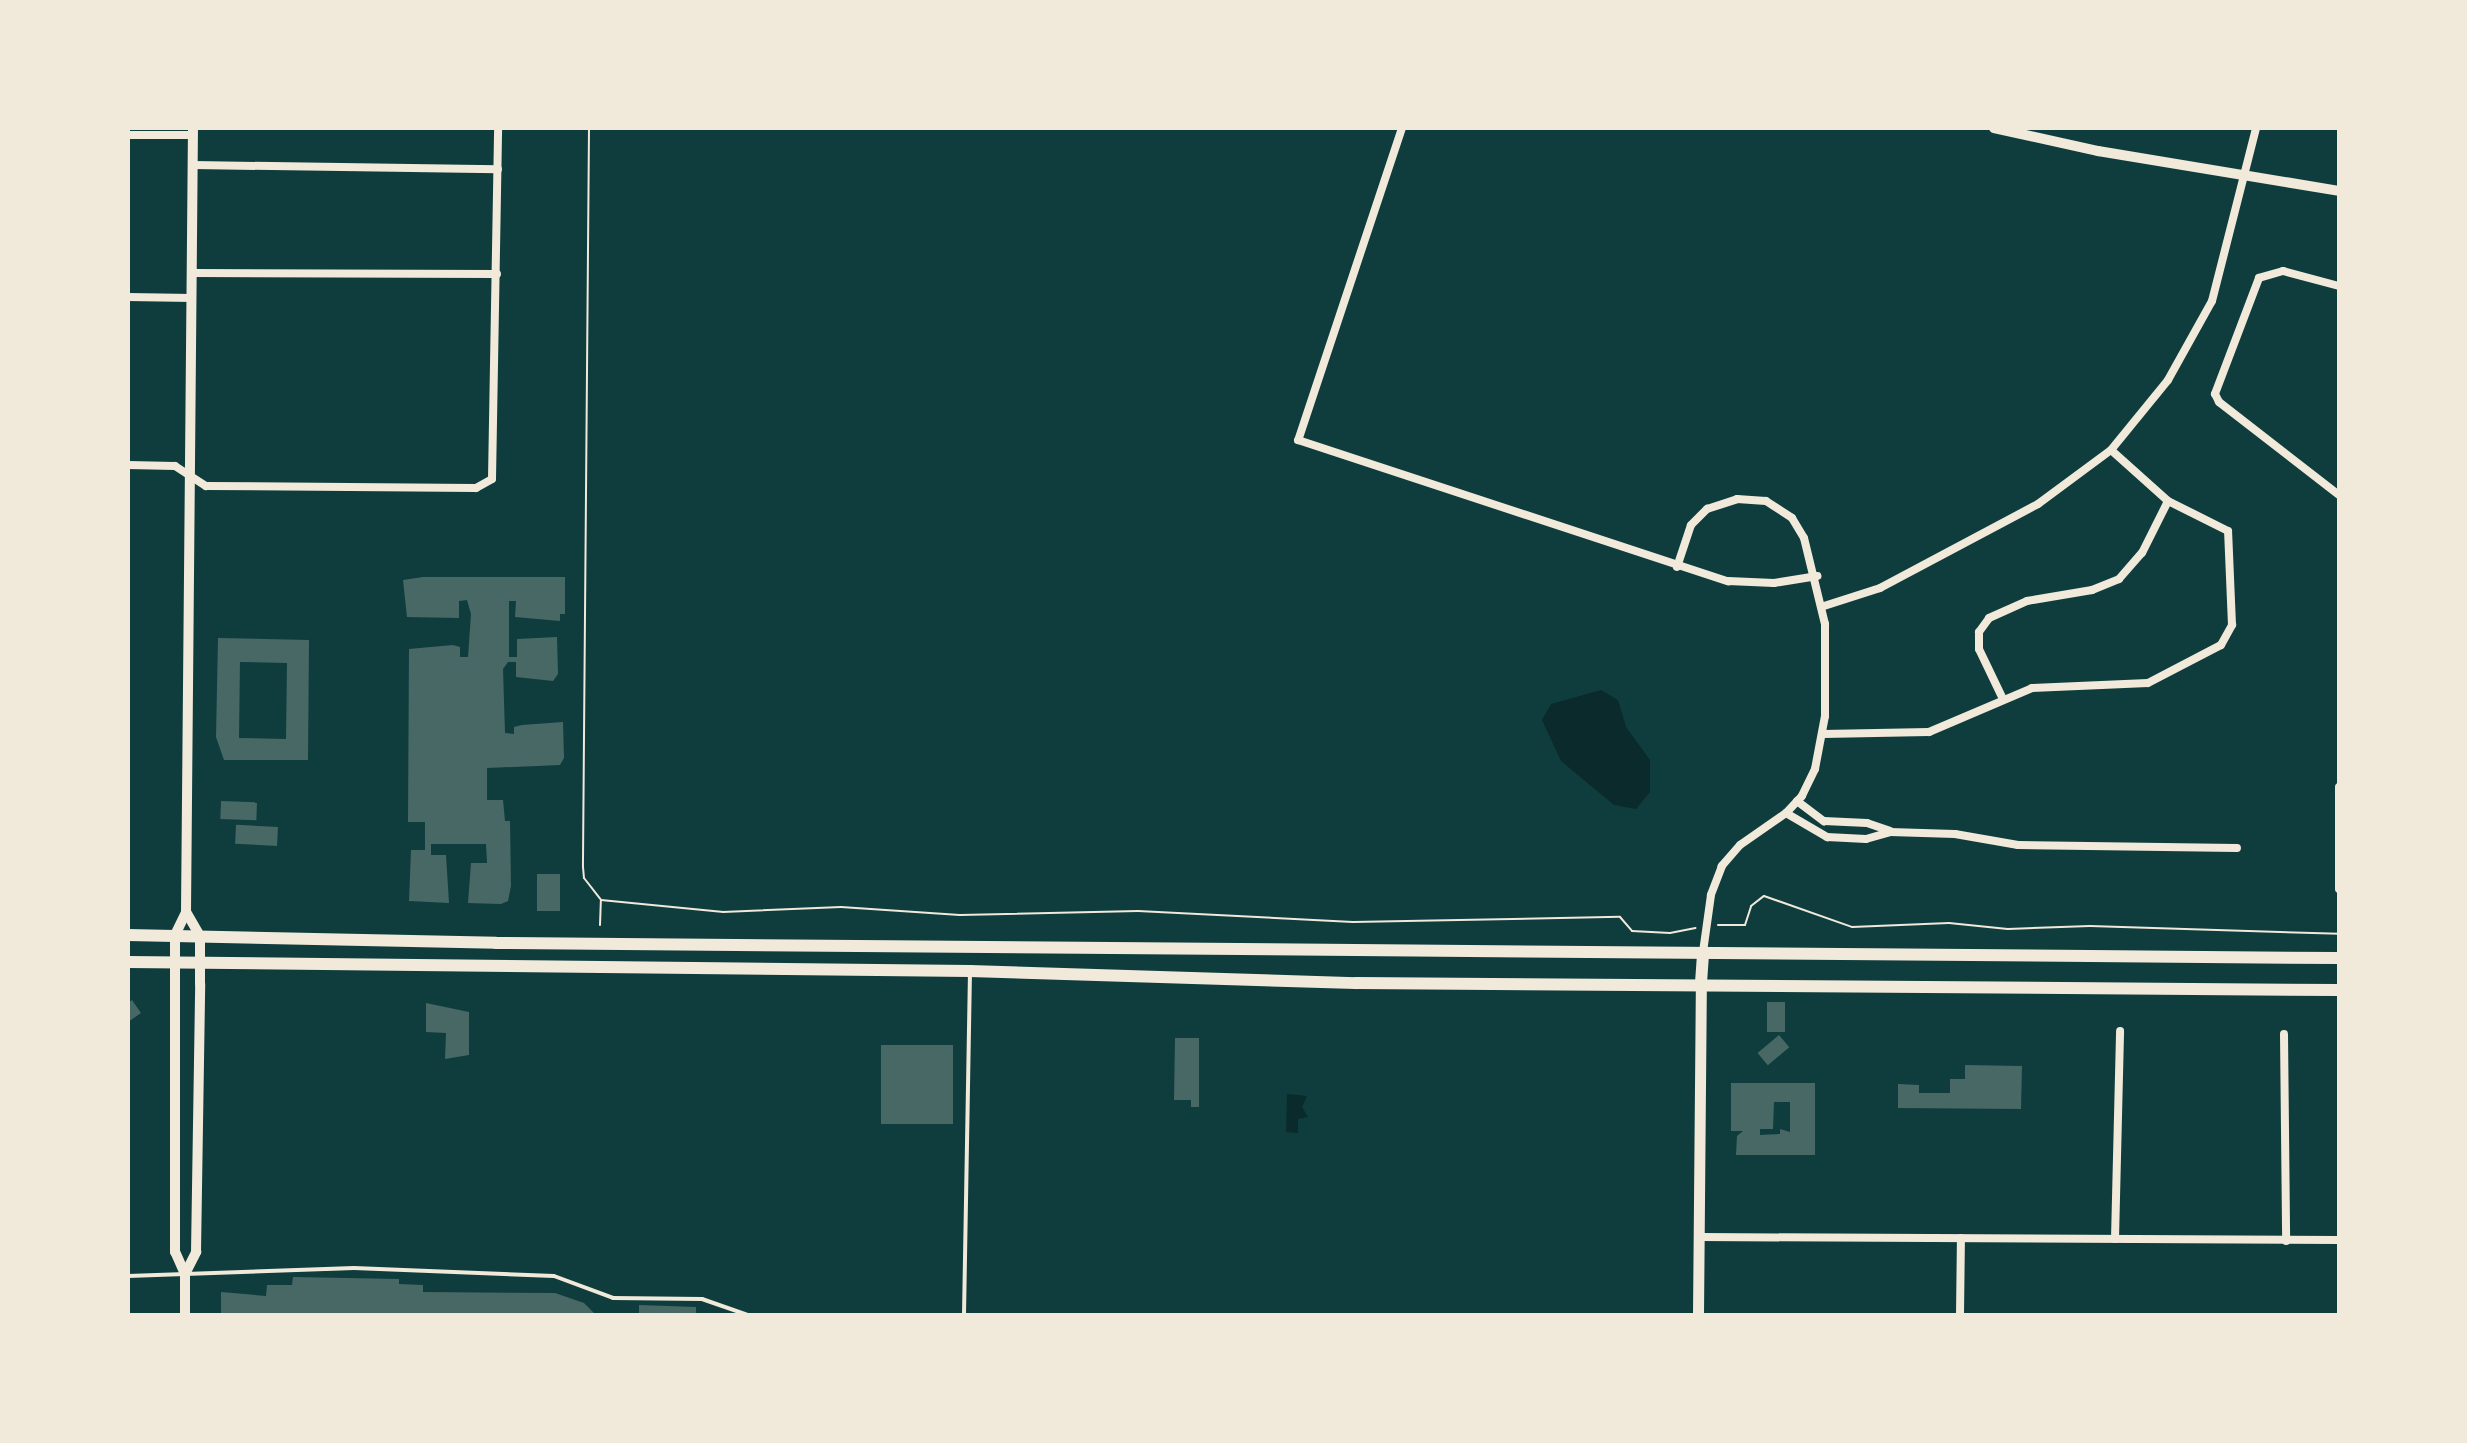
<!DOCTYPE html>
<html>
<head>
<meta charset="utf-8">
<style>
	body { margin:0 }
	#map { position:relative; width:2467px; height:1443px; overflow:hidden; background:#0f3d3e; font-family:"IBM Plex Serif",serif }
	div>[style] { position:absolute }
	.water>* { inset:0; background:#0a2a2b }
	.building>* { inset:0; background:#486865; transform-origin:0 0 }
	.path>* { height:2px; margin:-1px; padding:0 1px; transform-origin:1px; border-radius:1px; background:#f1e9da }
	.service>* { height:4px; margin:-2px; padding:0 2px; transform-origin:2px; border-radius:2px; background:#f1e9da }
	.minor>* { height:8px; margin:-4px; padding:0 4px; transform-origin:4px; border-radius:4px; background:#f1e9da }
	.tertiary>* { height:10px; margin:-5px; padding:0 5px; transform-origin:5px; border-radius:5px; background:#f1e9da }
	.secondary>* { height:11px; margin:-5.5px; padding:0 5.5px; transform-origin:5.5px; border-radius:5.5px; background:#f1e9da }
	.primary>* { height:12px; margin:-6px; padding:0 6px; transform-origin:6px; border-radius:6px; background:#f1e9da }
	span { translate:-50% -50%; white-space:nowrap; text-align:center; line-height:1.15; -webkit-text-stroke:8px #f1e9da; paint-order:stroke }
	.frame { position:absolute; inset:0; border:130px solid #f1e9da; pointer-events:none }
</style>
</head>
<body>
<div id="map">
	<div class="water">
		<div style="clip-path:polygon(1601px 690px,1618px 700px,1626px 727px,1650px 760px,1650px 792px,1636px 809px,1614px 805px,1561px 761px,1542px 720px,1551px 704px)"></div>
		<div style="clip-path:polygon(1287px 1094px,1307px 1096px,1302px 1107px,1308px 1117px,1298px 1119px,1298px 1133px,1286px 1132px)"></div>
	</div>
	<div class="building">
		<div style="clip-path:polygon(423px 577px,565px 577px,565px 614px,560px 614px,560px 621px,515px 617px,516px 601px,509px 601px,509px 657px,517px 657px,517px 639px,557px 637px,558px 674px,553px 681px,516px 677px,516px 662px,508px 662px,503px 669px,505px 733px,514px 734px,514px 727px,522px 725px,563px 722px,564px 758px,560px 765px,487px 768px,487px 800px,503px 800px,505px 821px,510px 821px,511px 886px,508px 901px,501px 904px,468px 903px,471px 863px,487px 863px,486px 844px,431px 844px,431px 855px,446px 855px,449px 903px,409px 901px,411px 850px,425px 850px,425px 822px,408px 822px,409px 649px,453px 645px,460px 647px,460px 657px,468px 657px,471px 614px,467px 600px,459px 601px,459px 618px,407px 617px,403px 580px)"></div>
		<div style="clip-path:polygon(evenodd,218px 638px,309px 640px,308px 760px,224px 760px,216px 737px,218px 638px,240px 662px,287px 663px,286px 739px,239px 738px,240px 662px)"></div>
		<div style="left:221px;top:801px;width:36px;height:18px;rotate:2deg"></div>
		<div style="left:278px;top:827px;width:19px;height:42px;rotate:93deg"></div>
		<div style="left:537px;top:874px;width:23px;height:37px"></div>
		<div style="clip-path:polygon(132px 1000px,141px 1013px,128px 1022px,128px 1003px)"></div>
		<div style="left:1767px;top:1002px;width:18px;height:30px"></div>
		<div style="clip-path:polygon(426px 1003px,469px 1012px,469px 1055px,445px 1059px,446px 1033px,426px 1032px)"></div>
		<div style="left:1779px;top:1035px;width:16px;height:28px;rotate:50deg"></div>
		<div style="clip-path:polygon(1175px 1038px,1199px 1038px,1199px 1107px,1191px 1107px,1191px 1100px,1174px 1100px)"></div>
		<div style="left:953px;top:1045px;width:79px;height:72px;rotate:90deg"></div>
		<div style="clip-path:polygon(1965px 1065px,2022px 1066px,2021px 1109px,1898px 1108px,1898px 1084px,1919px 1085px,1919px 1093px,1950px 1093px,1950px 1079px,1965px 1079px)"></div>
		<div style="clip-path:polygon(evenodd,1731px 1083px,1815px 1083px,1815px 1155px,1736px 1155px,1737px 1136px,1743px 1131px,1731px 1131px,1731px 1083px,1774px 1102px,1790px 1102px,1790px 1132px,1780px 1129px,1780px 1134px,1760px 1135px,1760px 1129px,1773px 1129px,1774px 1102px)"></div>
		<div style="clip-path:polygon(293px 1277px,399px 1279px,399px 1284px,423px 1285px,423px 1292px,555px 1293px,584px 1303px,596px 1315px,221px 1315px,221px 1292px,266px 1296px,267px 1285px,292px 1285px)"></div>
		<div style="clip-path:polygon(639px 1305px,696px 1307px,696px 1315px,639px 1315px)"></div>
	</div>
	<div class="path">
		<div style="left:589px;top:128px;width:739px;rotate:90.47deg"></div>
		<div style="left:583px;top:867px;width:11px;rotate:85deg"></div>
		<div style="left:584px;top:878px;width:28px;rotate:52deg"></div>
		<div style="left:601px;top:900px;width:123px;rotate:5.6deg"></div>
		<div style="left:723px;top:912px;width:118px;rotate:-2.4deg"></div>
		<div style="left:841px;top:907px;width:119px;rotate:3.8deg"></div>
		<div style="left:960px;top:915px;width:178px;rotate:-1.3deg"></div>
		<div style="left:1138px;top:911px;width:215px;rotate:2.9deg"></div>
		<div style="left:1353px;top:922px;width:267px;rotate:-1.1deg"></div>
		<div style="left:1620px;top:917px;width:18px;rotate:49deg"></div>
		<div style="left:1632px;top:931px;width:38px;rotate:3deg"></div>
		<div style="left:1670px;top:933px;width:26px;rotate:-11deg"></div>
		<div style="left:600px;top:925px;width:24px;rotate:-88deg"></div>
		<div style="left:1718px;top:925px;width:27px"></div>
		<div style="left:1745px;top:925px;width:20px;rotate:-72deg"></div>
		<div style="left:1751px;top:906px;width:16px;rotate:-38deg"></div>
		<div style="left:1764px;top:896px;width:93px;rotate:19.4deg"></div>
		<div style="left:1852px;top:927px;width:97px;rotate:-2.4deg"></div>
		<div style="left:1949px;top:923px;width:59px;rotate:5.8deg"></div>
		<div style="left:2008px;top:929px;width:82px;rotate:-2.1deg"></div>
		<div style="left:2090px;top:926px;width:249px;rotate:1.8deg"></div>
	</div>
	<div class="service">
		<div style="left:128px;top:1276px;width:226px;rotate:-2deg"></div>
		<div style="left:354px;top:1268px;width:200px;rotate:2.3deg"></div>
		<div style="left:554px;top:1276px;width:63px;rotate:20.4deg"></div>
		<div style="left:613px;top:1298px;width:89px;rotate:0.6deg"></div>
		<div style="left:702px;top:1299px;width:49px;rotate:19.2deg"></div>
		<div style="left:748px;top:1315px;width:100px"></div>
		<div style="left:939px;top:1315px;width:25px"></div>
		<div style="left:964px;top:1315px;width:341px;rotate:-89deg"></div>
	</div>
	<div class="minor">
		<div style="left:1402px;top:128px;width:329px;rotate:108.4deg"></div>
		<div style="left:1298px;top:440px;width:453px;rotate:18.2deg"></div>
		<div style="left:1728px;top:581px;width:46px;rotate:2.5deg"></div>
		<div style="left:1774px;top:583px;width:44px;rotate:-9.2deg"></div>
		<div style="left:128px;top:135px;width:65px"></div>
		<div style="left:193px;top:165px;width:305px;rotate:0.8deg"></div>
		<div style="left:192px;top:273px;width:305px;rotate:0.2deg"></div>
		<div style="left:2339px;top:286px;width:58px;rotate:-165deg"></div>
		<div style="left:2283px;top:271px;width:25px;rotate:164deg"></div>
		<div style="left:2259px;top:278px;width:124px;rotate:110.8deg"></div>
		<div style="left:2215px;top:394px;width:9px;rotate:63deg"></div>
		<div style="left:2219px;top:402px;width:152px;rotate:37.8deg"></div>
		<div style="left:128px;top:297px;width:64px;rotate:0.9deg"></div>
		<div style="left:128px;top:465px;width:47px;rotate:1.2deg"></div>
		<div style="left:175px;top:466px;width:37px;rotate:33deg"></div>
		<div style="left:206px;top:486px;width:270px;rotate:0.4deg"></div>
		<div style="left:476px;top:488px;width:18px;rotate:-29deg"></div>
		<div style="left:492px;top:479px;width:351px;rotate:-89deg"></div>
		<div style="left:1677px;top:567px;width:44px;rotate:-71.6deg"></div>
		<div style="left:1691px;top:525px;width:23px;rotate:-45deg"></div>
		<div style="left:1707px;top:509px;width:32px;rotate:-18deg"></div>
		<div style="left:1737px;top:499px;width:29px;rotate:4deg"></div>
		<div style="left:1766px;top:501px;width:31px;rotate:33deg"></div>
		<div style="left:1792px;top:518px;width:23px;rotate:59deg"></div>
		<div style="left:1804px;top:538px;width:89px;rotate:76.3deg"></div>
		<div style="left:1825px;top:624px;width:92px;rotate:90deg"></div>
		<div style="left:1825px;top:716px;width:54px;rotate:100.7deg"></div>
		<div style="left:1815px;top:769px;width:30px;rotate:116deg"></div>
		<div style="left:1802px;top:796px;width:23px;rotate:133deg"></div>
		<div style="left:1786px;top:813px;width:56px;rotate:145.2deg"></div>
		<div style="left:1740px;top:845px;width:28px;rotate:131deg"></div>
		<div style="left:1722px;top:866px;width:31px;rotate:111deg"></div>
		<div style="left:1711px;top:895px;width:58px;rotate:98deg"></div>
		<div style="left:1824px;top:606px;width:59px;rotate:-17.8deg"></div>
		<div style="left:1880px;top:588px;width:179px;rotate:-28deg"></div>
		<div style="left:2038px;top:504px;width:91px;rotate:-36.5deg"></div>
		<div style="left:2111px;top:450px;width:90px;rotate:-50.8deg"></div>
		<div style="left:2168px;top:380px;width:90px;rotate:-60.9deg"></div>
		<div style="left:2212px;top:301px;width:179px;rotate:-75.7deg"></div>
		<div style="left:2002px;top:697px;width:53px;rotate:-115.6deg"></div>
		<div style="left:1979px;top:649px;width:17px;rotate:-90deg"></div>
		<div style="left:1979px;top:632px;width:17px;rotate:-54deg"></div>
		<div style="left:1989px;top:618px;width:42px;rotate:-24.1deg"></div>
		<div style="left:2027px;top:601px;width:66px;rotate:-9.6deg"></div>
		<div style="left:2092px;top:590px;width:29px;rotate:-22deg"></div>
		<div style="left:2119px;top:579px;width:35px;rotate:-49deg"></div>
		<div style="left:2142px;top:553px;width:58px;rotate:-63.4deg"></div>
		<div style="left:1823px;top:734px;width:106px;rotate:-1.1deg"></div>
		<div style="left:1929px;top:732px;width:112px;rotate:-23.1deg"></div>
		<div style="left:2032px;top:688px;width:116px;rotate:-2.5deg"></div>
		<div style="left:2148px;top:683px;width:82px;rotate:-27.5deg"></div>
		<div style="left:2221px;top:645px;width:23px;rotate:-61deg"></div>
		<div style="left:2232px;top:625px;width:94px;rotate:-92.4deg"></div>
		<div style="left:2228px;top:531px;width:67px;rotate:-153.4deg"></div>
		<div style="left:2168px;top:501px;width:76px;rotate:-138.2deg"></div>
		<div style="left:2339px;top:787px;width:102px;rotate:90deg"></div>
		<div style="left:1797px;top:801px;width:34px;rotate:37deg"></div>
		<div style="left:1824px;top:821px;width:43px;rotate:2.7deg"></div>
		<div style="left:1867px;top:823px;width:24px;rotate:19deg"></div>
		<div style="left:1786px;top:813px;width:48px;rotate:30.3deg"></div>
		<div style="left:1827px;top:837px;width:39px;rotate:3deg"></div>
		<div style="left:1866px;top:839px;width:25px;rotate:-16deg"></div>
		<div style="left:1890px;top:832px;width:65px;rotate:1.8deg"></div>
		<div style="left:1955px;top:834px;width:64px;rotate:9.9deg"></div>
		<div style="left:2018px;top:845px;width:219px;rotate:0.8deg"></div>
		<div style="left:2284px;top:1034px;width:207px;rotate:89.4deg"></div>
		<div style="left:1700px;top:1237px;width:639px;rotate:0.27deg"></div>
		<div style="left:2115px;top:1239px;width:208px;rotate:-88.6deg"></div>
		<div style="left:1960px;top:1315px;width:77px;rotate:-89.3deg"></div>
	</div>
	<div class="tertiary">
		<div style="left:1994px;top:128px;width:107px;rotate:12.5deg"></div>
		<div style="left:2098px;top:151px;width:244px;rotate:9.4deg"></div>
		<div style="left:185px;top:1274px;width:25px;rotate:-63deg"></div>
		<div style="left:196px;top:1252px;width:268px;rotate:-89.1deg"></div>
		<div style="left:200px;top:984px;width:48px;rotate:-90deg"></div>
		<div style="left:200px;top:936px;width:28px;rotate:-120deg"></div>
		<div style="left:185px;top:1315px;width:41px;rotate:-90deg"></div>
		<div style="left:185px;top:1274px;width:24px;rotate:-114deg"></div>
		<div style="left:175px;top:1252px;width:317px;rotate:-90deg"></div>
		<div style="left:175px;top:935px;width:25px;rotate:-64deg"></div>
		<div style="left:186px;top:912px;width:784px;rotate:-89.49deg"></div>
	</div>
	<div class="secondary">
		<div style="left:1698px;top:1315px;width:332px;rotate:-89.5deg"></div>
	</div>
	<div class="primary">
		<div style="left:128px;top:935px;width:368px;rotate:1.2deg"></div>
		<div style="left:496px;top:943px;width:1843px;rotate:0.47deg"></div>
		<div style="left:128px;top:962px;width:842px;rotate:0.61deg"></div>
		<div style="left:970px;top:971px;width:386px;rotate:1.8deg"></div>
		<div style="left:1356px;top:983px;width:983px;rotate:0.41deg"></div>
		<div style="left:1701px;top:983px;width:31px;rotate:-86deg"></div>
	</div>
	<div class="frame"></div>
</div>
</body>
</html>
